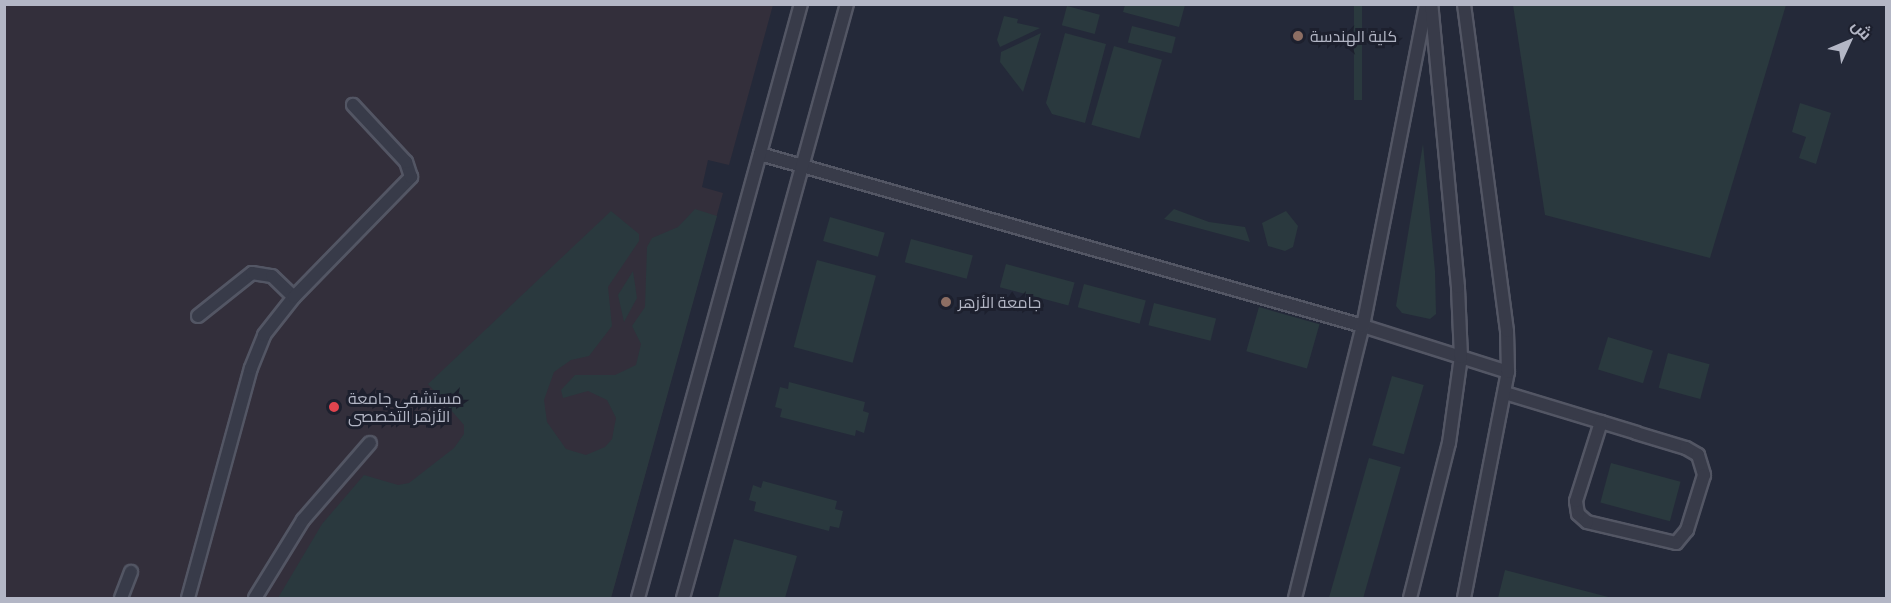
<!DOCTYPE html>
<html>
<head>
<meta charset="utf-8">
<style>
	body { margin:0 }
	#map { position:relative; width:1891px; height:603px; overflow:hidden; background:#242939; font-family:"PT Sans Narrow",Cairo,sans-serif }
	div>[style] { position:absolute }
	.medical>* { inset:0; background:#332f3b }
	.green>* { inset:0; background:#2a393e; transform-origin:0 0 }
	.roads { filter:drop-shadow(2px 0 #535664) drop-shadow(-2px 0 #535664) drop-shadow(0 2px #535664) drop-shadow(0 -2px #535664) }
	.service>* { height:12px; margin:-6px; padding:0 6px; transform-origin:6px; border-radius:6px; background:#383b49 }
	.dots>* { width:16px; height:16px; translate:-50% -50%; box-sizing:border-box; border:3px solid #1d202e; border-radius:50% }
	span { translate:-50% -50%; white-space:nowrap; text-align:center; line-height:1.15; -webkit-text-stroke:6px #1d202e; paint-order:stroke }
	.poi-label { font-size:16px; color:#b3b6c5 }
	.left { translate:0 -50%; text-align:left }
	.frame { position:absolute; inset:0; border:6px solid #b3b6c5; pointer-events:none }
	.north { position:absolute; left:1819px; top:12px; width:60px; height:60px; -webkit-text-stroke:4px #1d202e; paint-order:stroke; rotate:46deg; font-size:16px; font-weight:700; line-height:24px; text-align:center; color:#b3b6c5 }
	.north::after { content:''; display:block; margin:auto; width:21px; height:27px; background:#b3b6c5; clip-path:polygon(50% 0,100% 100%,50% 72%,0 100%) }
</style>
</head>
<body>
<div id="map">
	<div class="medical">
		<div style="clip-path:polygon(4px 5px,773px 5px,729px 165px,708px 160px,702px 187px,723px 193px,611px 598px,5px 598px)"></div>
	</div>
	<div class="green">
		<div style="clip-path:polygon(1125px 5px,1125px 4px,1185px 5px,1179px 27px,1123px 12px)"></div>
		<div style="left:1354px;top:5px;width:8px;height:95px"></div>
		<div style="clip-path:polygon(1513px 5px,1786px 5px,1710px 258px,1545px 215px)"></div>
		<div style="left:1067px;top:6px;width:34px;height:20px;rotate:15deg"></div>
		<div style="clip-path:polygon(1004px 16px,1018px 19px,1017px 23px,1040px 28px,1000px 47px,997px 40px)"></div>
		<div style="left:1132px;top:26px;width:45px;height:17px;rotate:14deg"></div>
		<div style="clip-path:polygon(1041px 33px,1023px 92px,1000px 62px,1001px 52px)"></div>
		<div style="clip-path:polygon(1065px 33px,1106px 44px,1085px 123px,1052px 114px,1046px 103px)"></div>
		<div style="left:1114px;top:46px;width:50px;height:82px;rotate:16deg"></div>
		<div style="clip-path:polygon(1800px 103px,1831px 113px,1816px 164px,1799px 158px,1806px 137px,1792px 132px)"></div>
		<div style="clip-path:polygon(1423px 144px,1435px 271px,1436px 314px,1430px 319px,1402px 313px,1396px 306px)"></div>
		<div style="clip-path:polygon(695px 209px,717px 216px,611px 598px,278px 598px,322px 524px,364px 475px,398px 485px,409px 483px,454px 448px,464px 434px,464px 425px,428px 384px,611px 211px,639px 234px,639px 241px,608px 287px,612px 326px,589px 356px,571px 360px,554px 372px,544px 400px,547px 422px,566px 449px,586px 455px,605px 447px,612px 439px,616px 418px,607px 400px,588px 391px,563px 398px,561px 390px,575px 375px,615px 375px,636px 365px,641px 344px,632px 326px,645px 307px,647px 247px,652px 238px,678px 227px)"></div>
		<div style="clip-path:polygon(1174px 209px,1209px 222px,1245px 227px,1250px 242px,1164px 219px)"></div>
		<div style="clip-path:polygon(1286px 211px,1298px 226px,1293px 247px,1285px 251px,1268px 246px,1262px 223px)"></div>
		<div style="left:830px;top:217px;width:57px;height:25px;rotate:16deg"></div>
		<div style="left:911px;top:239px;width:64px;height:24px;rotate:15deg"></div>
		<div style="left:817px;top:260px;width:61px;height:90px;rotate:15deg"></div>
		<div style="left:1006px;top:264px;width:71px;height:24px;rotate:15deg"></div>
		<div style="clip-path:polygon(633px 271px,637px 298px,624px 322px,618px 295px)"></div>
		<div style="left:1084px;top:284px;width:64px;height:24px;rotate:15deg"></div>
		<div style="left:1154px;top:303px;width:64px;height:23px;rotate:14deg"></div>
		<div style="left:1259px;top:307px;width:63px;height:46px;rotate:16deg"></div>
		<div style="left:1608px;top:337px;width:47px;height:34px;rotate:17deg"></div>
		<div style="left:1668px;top:353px;width:43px;height:36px;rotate:15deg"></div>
		<div style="left:1392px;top:376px;width:33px;height:72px;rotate:16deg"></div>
		<div style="clip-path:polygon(789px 382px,865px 402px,863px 411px,869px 413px,864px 433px,856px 430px,855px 436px,780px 417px,782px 409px,775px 407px,780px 387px,788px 389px)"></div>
		<div style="left:1369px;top:458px;width:33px;height:145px;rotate:16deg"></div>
		<div style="left:1611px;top:463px;width:72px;height:41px;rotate:15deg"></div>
		<div style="clip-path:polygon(763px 481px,837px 501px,835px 509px,843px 511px,839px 528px,830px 526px,829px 531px,754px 511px,756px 502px,749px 500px,753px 485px,761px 488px)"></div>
		<div style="clip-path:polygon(734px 539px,797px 556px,785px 598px,718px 598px)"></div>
		<div style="clip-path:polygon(1505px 570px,1612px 598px,1498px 598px)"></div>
	</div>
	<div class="roads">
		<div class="service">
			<div style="left:760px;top:154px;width:627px;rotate:15.92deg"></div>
			<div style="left:1363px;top:326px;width:152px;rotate:17.6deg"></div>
			<div style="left:198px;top:316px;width:69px;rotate:-38.5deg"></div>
			<div style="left:252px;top:273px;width:20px;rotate:9deg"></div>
			<div style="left:272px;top:276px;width:30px;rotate:44deg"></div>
			<div style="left:1505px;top:393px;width:100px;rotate:16.8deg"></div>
			<div style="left:1601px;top:422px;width:37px;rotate:17deg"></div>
			<div style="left:1636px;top:433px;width:52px;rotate:16.7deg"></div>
			<div style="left:1686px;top:448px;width:14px;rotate:30deg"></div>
			<div style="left:1698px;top:455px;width:21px;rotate:73deg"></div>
			<div style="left:1704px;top:475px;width:58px;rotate:107.2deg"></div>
			<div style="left:1687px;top:530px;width:17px;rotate:130deg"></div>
			<div style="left:1676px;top:543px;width:91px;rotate:-166.7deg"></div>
			<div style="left:1587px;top:522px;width:12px;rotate:-138deg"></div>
			<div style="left:1578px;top:514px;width:13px;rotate:-99deg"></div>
			<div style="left:1576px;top:501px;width:83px;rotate:-72.4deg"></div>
			<div style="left:121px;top:598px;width:28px;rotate:-69deg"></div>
			<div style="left:188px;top:598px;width:238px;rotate:-74.7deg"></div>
			<div style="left:251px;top:368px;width:35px;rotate:-68deg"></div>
			<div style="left:264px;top:335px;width:48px;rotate:-51.7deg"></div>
			<div style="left:294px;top:297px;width:168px;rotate:-45.7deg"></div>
			<div style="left:411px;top:177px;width:16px;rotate:-108deg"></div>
			<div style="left:406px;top:162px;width:78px;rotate:-132.9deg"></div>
			<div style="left:255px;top:598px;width:92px;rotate:-58.4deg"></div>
			<div style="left:303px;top:520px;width:102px;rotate:-49deg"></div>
			<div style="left:638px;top:598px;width:616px;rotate:-74.66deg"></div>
			<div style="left:683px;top:598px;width:616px;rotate:-74.57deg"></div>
			<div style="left:1295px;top:598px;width:280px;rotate:-76deg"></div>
			<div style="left:1363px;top:326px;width:328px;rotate:-78.9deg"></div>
			<div style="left:1410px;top:598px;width:160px;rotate:-75.9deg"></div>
			<div style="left:1449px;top:443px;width:87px;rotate:-82.1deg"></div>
			<div style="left:1461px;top:357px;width:70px;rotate:-92.5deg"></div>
			<div style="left:1458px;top:287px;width:284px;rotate:-95.4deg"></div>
			<div style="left:1464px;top:598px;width:230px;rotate:-79deg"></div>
			<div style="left:1508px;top:372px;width:41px;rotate:-91.4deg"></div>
			<div style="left:1507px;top:331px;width:330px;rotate:-97.5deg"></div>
		</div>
	</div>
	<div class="dots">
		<div style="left:1298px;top:36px;background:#8d6e63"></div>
		<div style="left:946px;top:302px;background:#8d6e63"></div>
		<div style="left:334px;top:407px;background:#e0444e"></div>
	</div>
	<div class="poi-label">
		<span class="left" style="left:1310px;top:36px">كلية الهندسة</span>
		<span class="left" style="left:958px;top:302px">جامعة الأزهر</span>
		<span class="left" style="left:348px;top:407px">مستشفى جامعة<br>الأزهر التخصصى</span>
	</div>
	<div class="frame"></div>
	<div class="north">ش</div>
</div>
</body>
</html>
